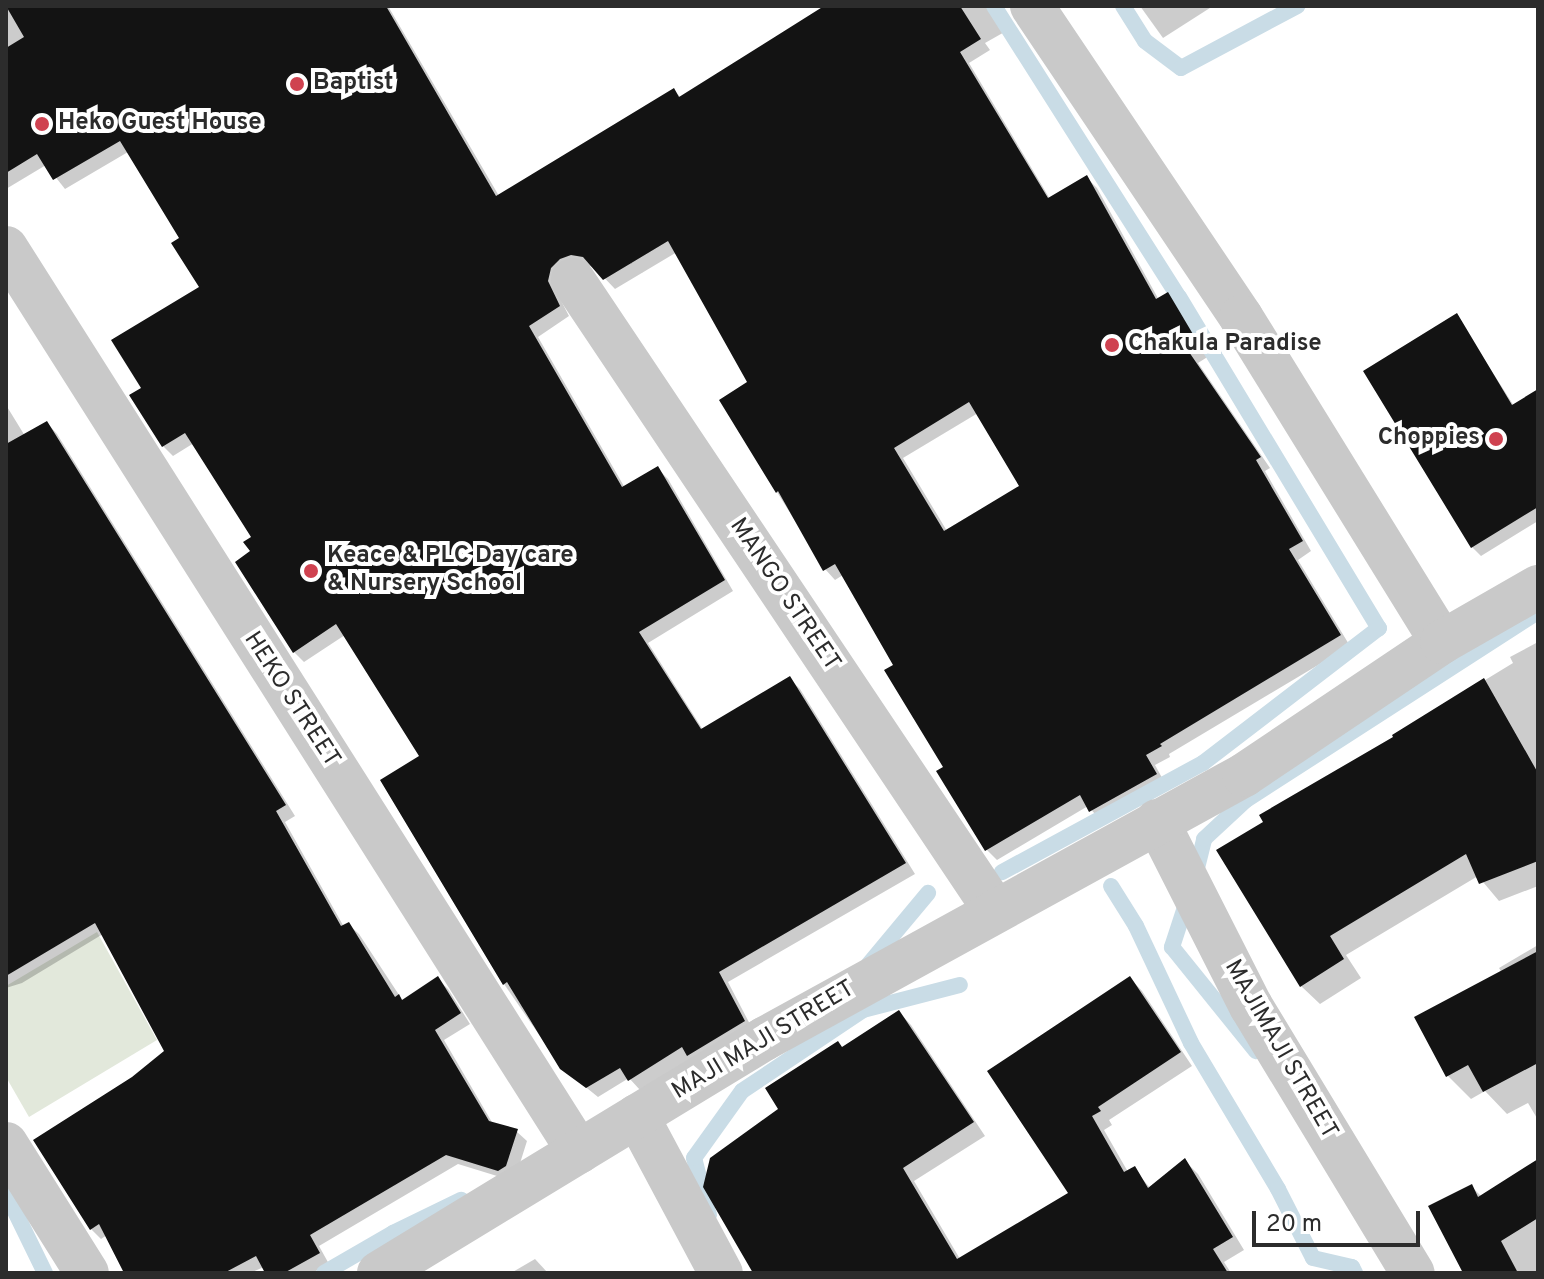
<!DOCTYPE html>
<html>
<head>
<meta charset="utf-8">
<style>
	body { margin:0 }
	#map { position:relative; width:1544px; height:1279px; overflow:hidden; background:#fff; font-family:Overpass,sans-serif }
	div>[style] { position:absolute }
	.green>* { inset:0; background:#e2e8db }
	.shadow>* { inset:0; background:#0003 }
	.stream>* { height:16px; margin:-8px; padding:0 8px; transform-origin:8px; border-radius:8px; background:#c9dce6 }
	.building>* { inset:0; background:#131313 }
	.street>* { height:44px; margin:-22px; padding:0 22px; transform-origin:22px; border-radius:22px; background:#c9c9c9 }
	.dots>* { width:22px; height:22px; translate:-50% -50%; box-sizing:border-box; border:4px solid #fff; border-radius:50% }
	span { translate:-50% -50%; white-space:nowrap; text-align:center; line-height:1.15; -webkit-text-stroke:8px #fff; paint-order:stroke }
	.poi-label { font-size:24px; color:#2c2c2c; font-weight:700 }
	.left { translate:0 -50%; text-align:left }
	.right { translate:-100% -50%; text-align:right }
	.street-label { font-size:24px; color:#2c2c2c }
	.frame { position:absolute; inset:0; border:8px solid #2c2c2c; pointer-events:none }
	.scale { position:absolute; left:1252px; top:1211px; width:168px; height:36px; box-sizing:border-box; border:4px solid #2c2c2c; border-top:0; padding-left:10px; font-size:24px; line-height:28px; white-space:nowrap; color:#2c2c2c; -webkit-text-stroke:6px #fff; paint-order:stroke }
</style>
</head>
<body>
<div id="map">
	<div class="green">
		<div style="clip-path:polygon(97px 932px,157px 1040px,29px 1117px,6px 1077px,6px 986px)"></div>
	</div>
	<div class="shadow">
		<div style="clip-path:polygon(evenodd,6px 6px,388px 6px,499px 196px,674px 90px,681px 98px,828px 6px,993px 6px,1008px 30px,985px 43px,990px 50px,969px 63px,1050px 199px,1087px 178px,1097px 188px,1159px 300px,1168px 295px,1178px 305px,1209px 356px,1198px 363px,1270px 468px,1265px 471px,1311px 551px,1298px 560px,1350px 646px,1169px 754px,1170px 757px,1155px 765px,1166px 785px,1101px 821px,1088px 806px,997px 860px,987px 850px,896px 666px,843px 575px,835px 580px,825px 569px,777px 492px,750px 383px,677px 252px,615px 289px,594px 267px,582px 265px,557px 293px,569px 316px,538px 337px,625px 488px,658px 469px,668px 479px,733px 591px,648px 643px,703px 730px,790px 679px,800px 689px,915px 874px,728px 982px,754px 1032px,640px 1090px,629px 1078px,598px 1097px,562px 1068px,504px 984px,422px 757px,345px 635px,304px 662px,294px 652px,253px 552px,254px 537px,194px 443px,173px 456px,163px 446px,144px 389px,201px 288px,181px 238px,128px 152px,65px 189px,46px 165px,6px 189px,6px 6px,978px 413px,1022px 487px,947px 531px,903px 458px,978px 413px)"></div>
		<div style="clip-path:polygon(1140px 6px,1213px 6px,1163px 38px)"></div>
		<div style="clip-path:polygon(1456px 315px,1514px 406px,1538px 391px,1538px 521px,1481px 556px,1472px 547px)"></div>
		<div style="clip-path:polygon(6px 405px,25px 436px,47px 423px,57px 434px,295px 816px,285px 822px,344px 927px,348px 924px,359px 934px,403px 1001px,438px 979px,448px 989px,470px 1024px,444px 1040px,493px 1124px,516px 1131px,527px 1141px,516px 1176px,510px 1180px,458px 1164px,319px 1246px,329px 1264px,312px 1273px,267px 1273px,264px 1267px,250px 1273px,126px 1273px,107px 1235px,101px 1239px,91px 1229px,35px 1140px,133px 1078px,167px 1051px,103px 934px,22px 983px,6px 988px)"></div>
		<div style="clip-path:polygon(1538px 642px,1538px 886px,1499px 901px,1478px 876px,1346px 955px,1361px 978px,1320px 1004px,1301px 986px,1395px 735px,1513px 663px,1510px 657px)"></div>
		<div style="clip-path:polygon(1538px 945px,1538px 1120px,1528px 1103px,1507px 1114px,1485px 1091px,1471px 1099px,1448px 1076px,1417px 1018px,1502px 973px,1499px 968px)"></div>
		<div style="clip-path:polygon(1130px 978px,1142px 991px,1192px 1066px,1109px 1120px,1112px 1125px,1104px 1130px,1128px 1172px,1134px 1169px,1151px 1189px,1185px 1161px,1198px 1174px,1244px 1250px,1224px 1262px,1231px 1273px,755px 1273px,781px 1109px,843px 1049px,899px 1012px,911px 1025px,985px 1136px,914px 1181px,960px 1259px,1071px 1193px)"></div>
		<div style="clip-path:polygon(1538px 1161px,1538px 1273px,1466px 1273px,1471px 1186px,1482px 1197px)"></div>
		<div style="clip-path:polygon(535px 1259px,548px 1273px,511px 1273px)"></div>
	</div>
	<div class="stream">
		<div style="left:994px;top:6px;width:345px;rotate:57.6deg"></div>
		<div style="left:1179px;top:297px;width:387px;rotate:58.9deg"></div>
		<div style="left:1379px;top:628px;width:222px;rotate:142.5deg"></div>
		<div style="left:1203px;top:763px;width:229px;rotate:151.5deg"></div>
		<div style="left:1123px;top:6px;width:41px;rotate:57.8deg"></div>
		<div style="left:1145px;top:41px;width:45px;rotate:36.9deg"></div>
		<div style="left:1181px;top:68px;width:132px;rotate:-28.1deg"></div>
		<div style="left:1195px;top:876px;width:38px;rotate:-76deg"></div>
		<div style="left:1204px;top:839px;width:57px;rotate:-42.9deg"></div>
		<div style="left:1246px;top:800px;width:347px;rotate:-32.8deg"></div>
		<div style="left:1111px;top:886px;width:47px;rotate:58deg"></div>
		<div style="left:1136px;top:926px;width:129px;rotate:64.8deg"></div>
		<div style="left:1191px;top:1043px;width:170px;rotate:59.2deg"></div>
		<div style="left:1278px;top:1189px;width:77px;rotate:63.1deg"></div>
		<div style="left:1313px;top:1258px;width:40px;rotate:13deg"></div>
		<div style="left:1352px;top:1267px;width:7px;rotate:63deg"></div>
		<div style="left:1188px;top:898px;width:52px;rotate:108.1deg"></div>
		<div style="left:1172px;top:947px;width:134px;rotate:51.1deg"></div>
		<div style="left:868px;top:965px;width:94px;rotate:-50.2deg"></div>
		<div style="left:6px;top:1193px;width:89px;rotate:64deg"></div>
		<div style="left:709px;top:1215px;width:59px;rotate:-104.7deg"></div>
		<div style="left:694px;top:1158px;width:82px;rotate:-54.4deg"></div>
		<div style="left:742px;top:1091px;width:146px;rotate:-33.8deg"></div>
		<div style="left:863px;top:1010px;width:100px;rotate:-14.5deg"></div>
		<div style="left:324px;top:1273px;width:80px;rotate:-30.1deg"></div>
		<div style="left:393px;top:1233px;width:76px;rotate:-25.9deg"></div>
	</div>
	<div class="building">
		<div style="clip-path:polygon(evenodd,6px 6px,386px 6px,496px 196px,674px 88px,679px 97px,824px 6px,960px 6px,981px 39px,960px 52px,1048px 198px,1087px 175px,1156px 299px,1168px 292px,1200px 346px,1189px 352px,1261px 457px,1256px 460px,1303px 541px,1289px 549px,1341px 635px,1160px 744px,1162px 746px,1146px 755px,1157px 774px,1089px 812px,1080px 795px,985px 851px,936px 771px,943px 767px,884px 670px,893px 665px,835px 564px,823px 571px,778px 491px,776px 493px,719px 400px,747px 382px,668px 241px,603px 280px,583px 257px,571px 255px,560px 259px,551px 268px,548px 281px,560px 306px,529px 326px,622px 487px,658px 466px,725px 580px,639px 632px,701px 729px,790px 676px,906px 863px,719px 972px,745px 1021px,687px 1056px,682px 1047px,628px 1081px,620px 1068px,586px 1088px,560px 1069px,507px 982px,503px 985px,380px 780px,419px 756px,336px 624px,293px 653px,235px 562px,250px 551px,243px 542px,251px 537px,185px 433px,162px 447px,129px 395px,141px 388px,111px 340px,199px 287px,171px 243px,179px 238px,120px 141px,53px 180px,37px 154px,6px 173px,6px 48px,24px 37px,6px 6px,969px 402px,1019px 486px,944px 531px,894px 448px,969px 402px)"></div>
		<div style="clip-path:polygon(1457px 313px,1512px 405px,1538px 389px,1538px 507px,1471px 548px,1363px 371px)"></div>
		<div style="clip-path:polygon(47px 421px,286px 805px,276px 811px,341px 926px,349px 922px,395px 997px,399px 994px,402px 1000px,438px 976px,461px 1013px,435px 1030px,489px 1121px,518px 1129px,506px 1166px,498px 1171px,446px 1155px,310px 1235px,320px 1253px,284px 1273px,265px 1273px,256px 1256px,224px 1273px,124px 1273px,99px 1224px,90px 1230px,33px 1140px,132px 1077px,164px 1051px,95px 923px,6px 976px,6px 444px)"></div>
		<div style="clip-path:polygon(1484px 678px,1538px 773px,1538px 861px,1479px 884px,1466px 854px,1330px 936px,1344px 959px,1300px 987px,1216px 850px,1263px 822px,1259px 815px,1393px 737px,1392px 735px)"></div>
		<div style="clip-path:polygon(1538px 951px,1538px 1063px,1483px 1092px,1468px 1065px,1446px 1077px,1414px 1017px)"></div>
		<div style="clip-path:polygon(1130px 976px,1181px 1052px,1098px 1107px,1101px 1111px,1092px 1116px,1124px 1172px,1135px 1166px,1148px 1188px,1185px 1158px,1233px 1237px,1213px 1249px,1228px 1273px,753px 1273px,703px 1187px,710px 1158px,778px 1109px,765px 1088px,838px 1041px,842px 1047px,899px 1010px,974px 1122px,903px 1168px,957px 1259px,1068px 1193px,987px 1071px)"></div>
		<div style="clip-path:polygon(1538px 1159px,1538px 1218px,1501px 1241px,1518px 1273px,1463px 1273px,1428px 1206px,1472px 1184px,1478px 1197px)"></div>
	</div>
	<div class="street">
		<div style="left:1032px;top:6px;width:375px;rotate:56.1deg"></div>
		<div style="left:1241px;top:317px;width:382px;rotate:58.3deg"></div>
		<div style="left:6px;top:248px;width:1070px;rotate:57.63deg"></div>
		<div style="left:573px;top:280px;width:757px;rotate:56.2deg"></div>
		<div style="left:1157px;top:821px;width:208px;rotate:63.1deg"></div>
		<div style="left:1251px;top:1006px;width:312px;rotate:58.8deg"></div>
		<div style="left:637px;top:1116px;width:178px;rotate:61.9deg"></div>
		<div style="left:6px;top:1144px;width:152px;rotate:57.9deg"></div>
		<div style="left:379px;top:1273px;width:451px;rotate:-31.3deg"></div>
		<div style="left:764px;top:1039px;width:548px;rotate:-28.81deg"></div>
		<div style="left:1244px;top:775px;width:239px;rotate:-33.9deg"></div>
		<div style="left:1442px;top:642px;width:111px;rotate:-29.8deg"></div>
	</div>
	<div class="dots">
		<div style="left:297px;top:84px;background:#cf4250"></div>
		<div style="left:42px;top:124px;background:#cf4250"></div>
		<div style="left:1112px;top:345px;background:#cf4250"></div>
		<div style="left:1496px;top:439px;background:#cf4250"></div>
		<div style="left:311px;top:571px;background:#cf4250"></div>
	</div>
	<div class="poi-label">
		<span class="left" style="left:313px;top:84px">Baptist</span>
		<span class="left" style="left:58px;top:124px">Heko Guest House</span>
		<span class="left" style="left:1128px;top:345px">Chakula Paradise</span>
		<span class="right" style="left:1480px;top:439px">Choppies</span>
		<span class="left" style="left:327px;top:571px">Keace &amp; PLC Day care<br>&amp; Nursery School</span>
	</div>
	<div class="street-label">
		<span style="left:784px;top:595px;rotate:56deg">MANGO STREET</span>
		<span style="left:291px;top:700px;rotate:57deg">HEKO STREET</span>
		<span style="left:764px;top:1041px;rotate:-31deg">MAJI MAJI STREET</span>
		<span style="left:1280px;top:1050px;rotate:60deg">MAJIMAJI STREET</span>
	</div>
	<div class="frame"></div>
	<div class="scale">20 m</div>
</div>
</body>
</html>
